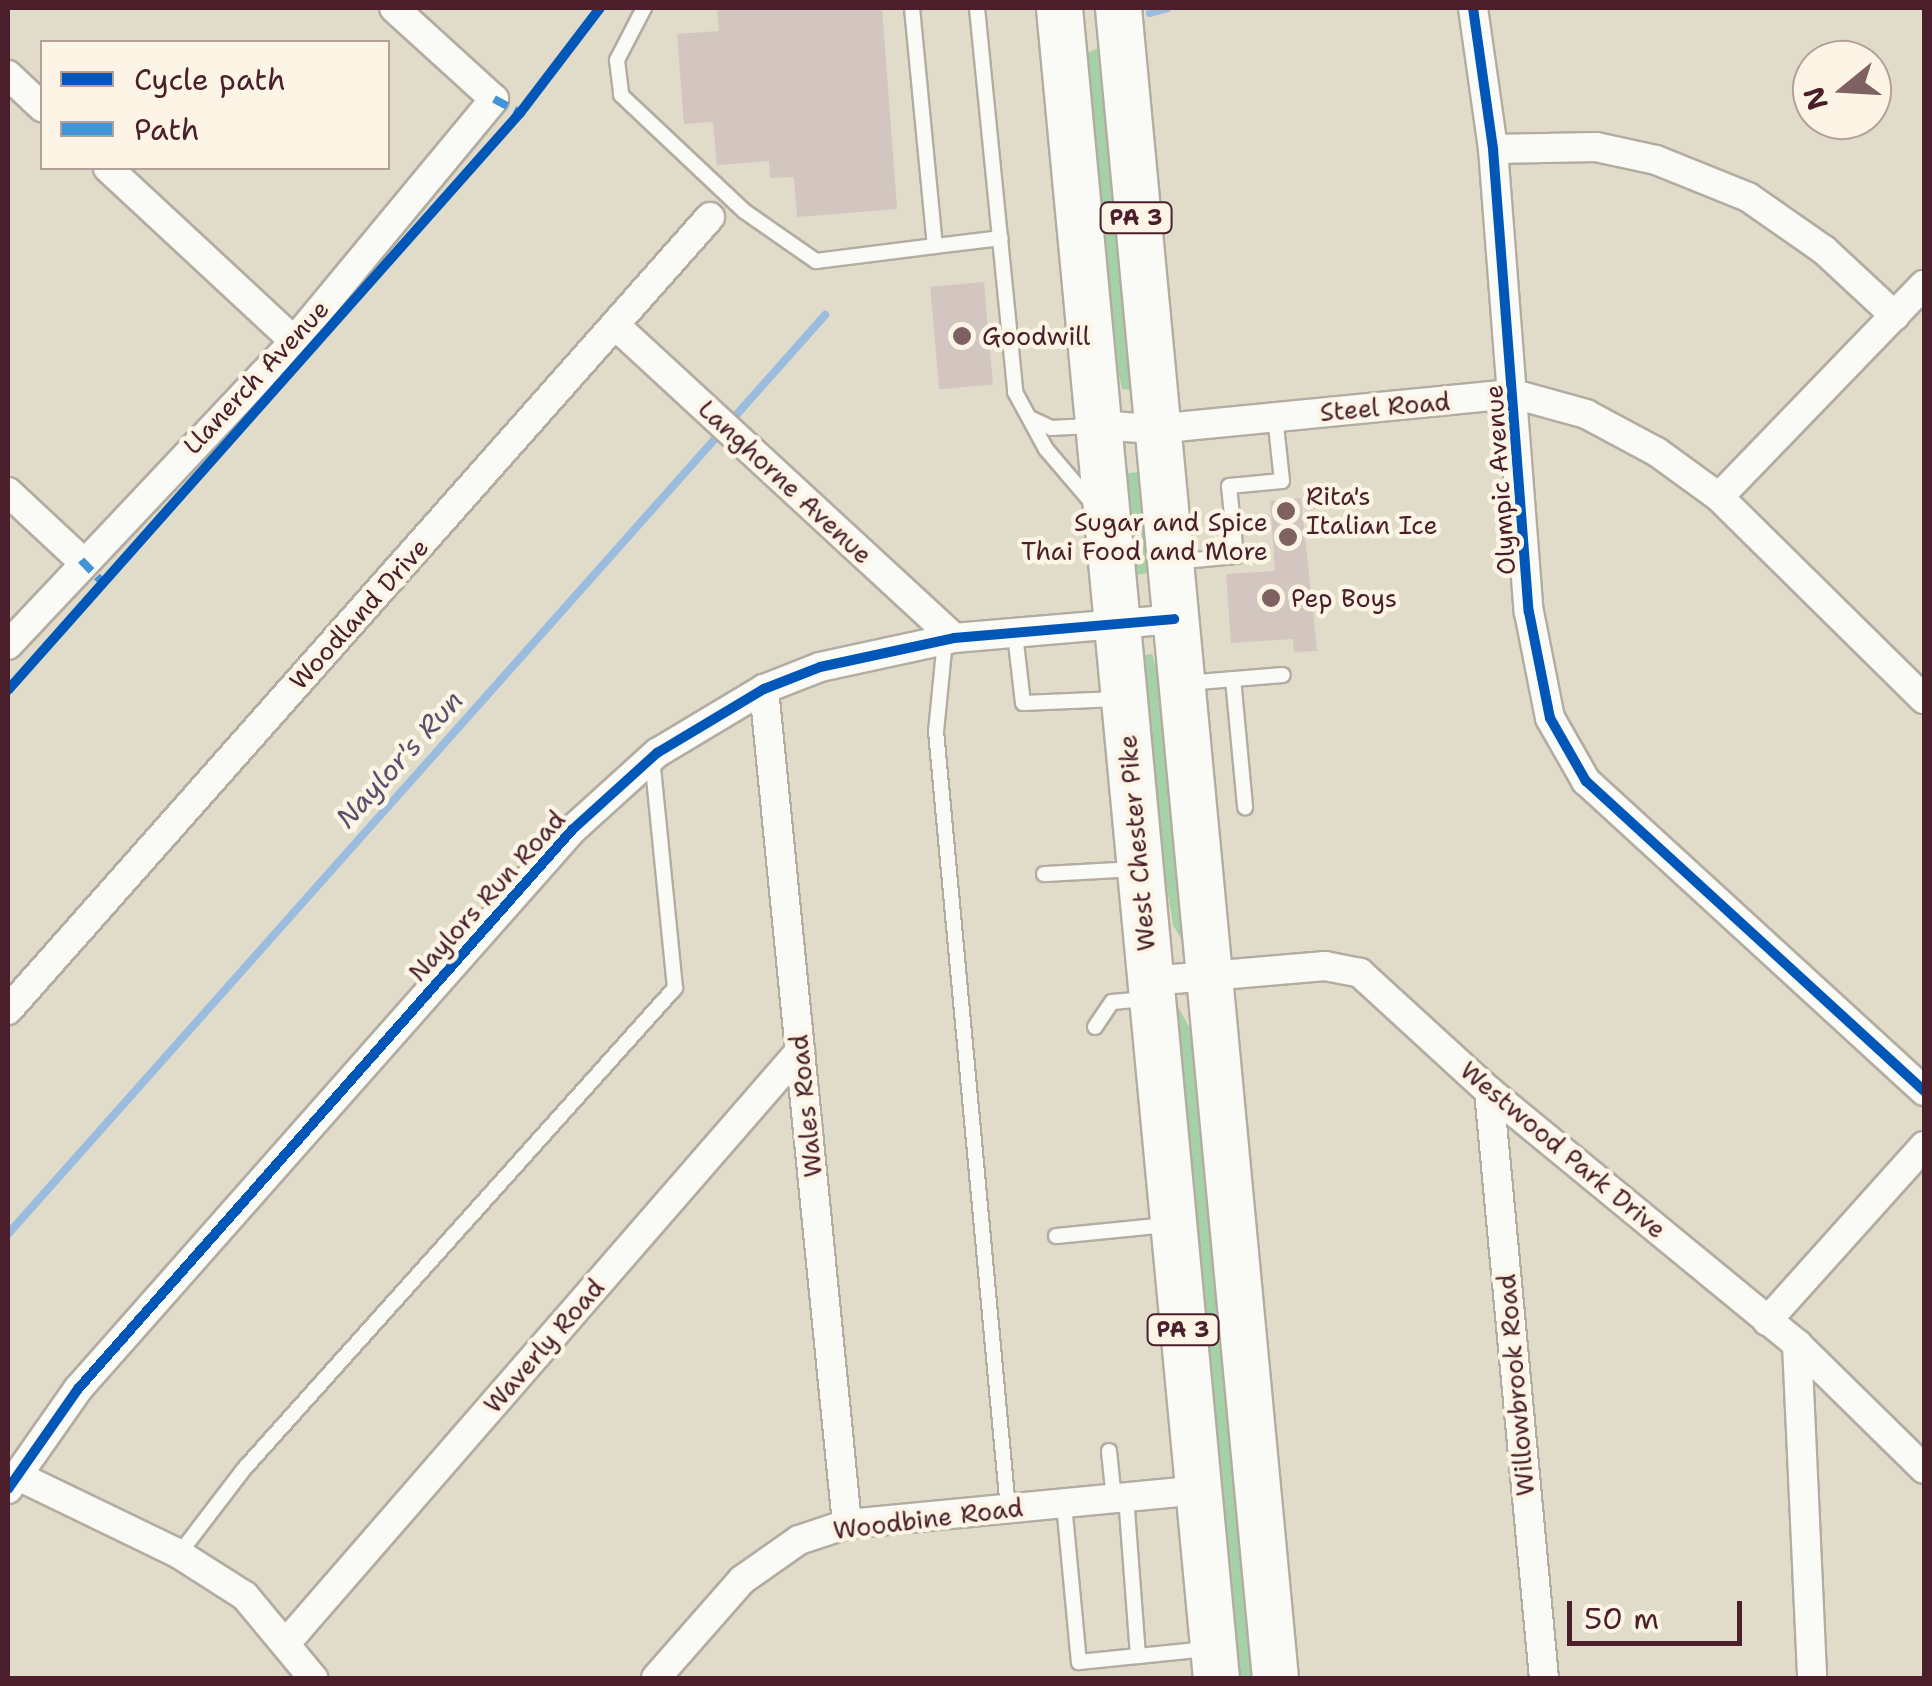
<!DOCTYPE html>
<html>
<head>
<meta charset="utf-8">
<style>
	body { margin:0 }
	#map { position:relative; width:1932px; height:1686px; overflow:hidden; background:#e1dbc9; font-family:"Shantell Sans",sans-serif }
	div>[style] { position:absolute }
	.green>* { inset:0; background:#a6d0a6; transform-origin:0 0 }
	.stream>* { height:8px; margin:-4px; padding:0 4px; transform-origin:4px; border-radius:4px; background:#9abcde }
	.building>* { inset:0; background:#d3c6c1; transform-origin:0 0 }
	.roads { filter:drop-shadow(2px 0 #b3aca1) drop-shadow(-2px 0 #b3aca1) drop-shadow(0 2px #b3aca1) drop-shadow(0 -2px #b3aca1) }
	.service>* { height:14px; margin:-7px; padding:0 7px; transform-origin:7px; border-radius:7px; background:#fafaf7 }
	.minor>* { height:28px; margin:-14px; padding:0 14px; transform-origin:14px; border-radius:14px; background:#fafaf7 }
	.trunk>* { height:45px; margin:-22.5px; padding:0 22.5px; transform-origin:22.5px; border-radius:22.5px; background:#fafaf7 }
	.quiet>* { height:8px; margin-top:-4px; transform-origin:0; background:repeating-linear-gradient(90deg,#4194d7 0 15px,transparent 0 23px) }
	.cycleway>* { height:10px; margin:-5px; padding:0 5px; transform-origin:5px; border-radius:5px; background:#0057b8 }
	.dots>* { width:28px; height:28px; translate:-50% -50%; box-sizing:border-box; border:5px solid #fcf5e5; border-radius:50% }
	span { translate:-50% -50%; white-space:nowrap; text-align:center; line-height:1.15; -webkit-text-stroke:9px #fcf5e5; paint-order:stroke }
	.shield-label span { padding:2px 8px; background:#fcf5e5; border:2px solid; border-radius:8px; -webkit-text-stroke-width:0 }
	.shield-label { font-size:22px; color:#4a1f2b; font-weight:700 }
	.poi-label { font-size:25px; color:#4a1f2b }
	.left { translate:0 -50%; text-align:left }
	.right { translate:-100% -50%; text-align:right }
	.street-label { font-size:25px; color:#4a1f2b }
	.water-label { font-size:28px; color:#5b516d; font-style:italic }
	.frame { position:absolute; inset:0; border:10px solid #4a1f2b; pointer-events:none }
	.legend { position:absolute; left:40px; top:40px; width:350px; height:130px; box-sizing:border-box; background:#fcf5e5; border:2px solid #b59f9b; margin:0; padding:12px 18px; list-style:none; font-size:30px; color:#4a1f2b }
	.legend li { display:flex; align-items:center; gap:20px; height:50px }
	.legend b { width:50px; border:2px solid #b59f9b }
	.north { position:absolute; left:1792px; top:40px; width:100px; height:100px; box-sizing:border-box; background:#fcf5e5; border:2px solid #b59f9b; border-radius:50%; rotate:252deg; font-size:28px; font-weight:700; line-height:40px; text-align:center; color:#4a1f2b }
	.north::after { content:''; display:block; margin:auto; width:35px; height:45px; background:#7f6162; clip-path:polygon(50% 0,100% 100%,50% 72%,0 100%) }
	.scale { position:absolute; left:1567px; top:1601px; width:175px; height:45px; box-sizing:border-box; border:5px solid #4a1f2b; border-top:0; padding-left:12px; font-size:30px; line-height:35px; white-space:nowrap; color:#4a1f2b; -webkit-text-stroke:8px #fcf5e5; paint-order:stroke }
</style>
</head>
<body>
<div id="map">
	<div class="green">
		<div style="clip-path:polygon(1110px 44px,1133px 390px,1122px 389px,1118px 370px,1079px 56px)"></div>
		<div style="left:1150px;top:471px;width:102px;height:31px;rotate:85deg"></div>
		<div style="clip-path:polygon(1152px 654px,1159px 677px,1186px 947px,1173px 925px,1147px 762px,1139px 656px)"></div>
		<div style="clip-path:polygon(1177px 1005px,1193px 1034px,1265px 1678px,1233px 1678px)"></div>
	</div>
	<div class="stream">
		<div style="left:1150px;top:13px;width:18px;rotate:-16deg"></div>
		<div style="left:8px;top:1234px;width:1230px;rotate:-48.36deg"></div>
	</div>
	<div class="building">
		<div style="clip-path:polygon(882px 8px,897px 209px,797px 217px,794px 177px,770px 178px,769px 161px,717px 165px,713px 122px,684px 124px,677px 34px,719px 31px,717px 10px)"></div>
		<div style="left:984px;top:282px;width:103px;height:54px;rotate:85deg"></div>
		<div style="clip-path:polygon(1301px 498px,1317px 651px,1294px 652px,1293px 639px,1231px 643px,1226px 574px,1275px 571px,1270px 501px)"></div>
	</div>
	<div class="roads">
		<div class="service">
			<div style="left:644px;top:8px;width:59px;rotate:117.4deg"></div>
			<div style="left:617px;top:60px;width:35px;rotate:83deg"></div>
			<div style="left:621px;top:95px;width:169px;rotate:43.3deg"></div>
			<div style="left:744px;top:211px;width:88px;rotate:34.8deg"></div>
			<div style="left:816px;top:261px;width:120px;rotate:-7.2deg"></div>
			<div style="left:912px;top:8px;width:239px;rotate:84.5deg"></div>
			<div style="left:935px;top:246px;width:66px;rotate:-6.9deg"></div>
			<div style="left:977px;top:8px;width:386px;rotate:84.3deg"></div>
			<div style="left:1015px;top:392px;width:65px;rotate:61.5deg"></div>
			<div style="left:1046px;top:449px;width:71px;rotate:49.6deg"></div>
			<div style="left:1030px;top:418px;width:23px;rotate:25deg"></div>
			<div style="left:1051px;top:428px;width:39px;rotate:-3deg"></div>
			<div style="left:1174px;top:562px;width:62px;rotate:-5.5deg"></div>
			<div style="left:1236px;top:556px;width:70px;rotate:-95.7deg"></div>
			<div style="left:1229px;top:486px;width:53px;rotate:-5.4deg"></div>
			<div style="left:1282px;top:481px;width:64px;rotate:-96.2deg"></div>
			<div style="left:1015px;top:634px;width:69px;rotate:83.4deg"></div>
			<div style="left:1023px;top:703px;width:95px;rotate:-2.4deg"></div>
			<div style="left:945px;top:640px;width:91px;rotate:95.6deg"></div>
			<div style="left:936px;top:731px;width:781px;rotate:84.71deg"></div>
			<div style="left:1233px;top:679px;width:129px;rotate:84.6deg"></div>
			<div style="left:1186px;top:683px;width:97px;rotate:-4.7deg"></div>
			<div style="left:1044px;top:874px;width:89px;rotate:-3.2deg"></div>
			<div style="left:1095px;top:1027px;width:30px;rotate:-56deg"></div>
			<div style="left:1112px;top:1002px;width:34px;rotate:-5deg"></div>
			<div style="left:1056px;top:1236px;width:112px;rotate:-5.7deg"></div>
			<div style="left:1109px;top:1451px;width:48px;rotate:84.1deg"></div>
			<div style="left:1064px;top:1504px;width:159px;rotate:84.6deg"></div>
			<div style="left:1079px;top:1662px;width:59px;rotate:-5.8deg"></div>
			<div style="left:1138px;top:1656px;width:159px;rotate:-94.3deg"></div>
			<div style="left:179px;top:1554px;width:107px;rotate:-52.6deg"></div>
			<div style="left:244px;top:1469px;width:646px;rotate:-48.14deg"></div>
			<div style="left:675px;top:988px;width:231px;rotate:-95.7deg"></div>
			<div style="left:1138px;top:1656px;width:69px;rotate:-5.8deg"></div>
		</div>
		<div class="minor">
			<div style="left:1473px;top:8px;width:142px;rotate:81.9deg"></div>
			<div style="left:1493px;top:149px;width:464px;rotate:85.6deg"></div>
			<div style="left:1529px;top:612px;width:108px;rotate:78.8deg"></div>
			<div style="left:1550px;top:718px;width:73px;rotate:60.3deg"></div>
			<div style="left:1586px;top:781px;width:459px;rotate:42.5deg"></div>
			<div style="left:8px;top:75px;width:47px;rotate:43.3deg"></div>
			<div style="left:1493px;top:149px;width:103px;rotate:-1.1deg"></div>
			<div style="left:1596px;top:147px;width:61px;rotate:12.2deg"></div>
			<div style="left:1656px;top:160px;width:99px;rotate:21.9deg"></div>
			<div style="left:1748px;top:197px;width:93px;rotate:34.9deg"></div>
			<div style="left:1824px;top:250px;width:97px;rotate:42.9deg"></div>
			<div style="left:108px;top:168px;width:254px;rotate:42.9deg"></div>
			<div style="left:615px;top:325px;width:461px;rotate:42.7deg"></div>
			<div style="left:1096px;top:425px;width:59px;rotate:3.9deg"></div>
			<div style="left:1155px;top:429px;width:361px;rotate:-5.6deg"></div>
			<div style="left:1514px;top:394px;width:75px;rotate:15.5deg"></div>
			<div style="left:1586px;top:414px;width:81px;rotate:28.2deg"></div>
			<div style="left:1657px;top:452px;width:77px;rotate:36deg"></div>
			<div style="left:1719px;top:497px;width:288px;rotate:44.6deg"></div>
			<div style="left:8px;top:492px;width:100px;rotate:43deg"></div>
			<div style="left:1719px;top:497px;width:295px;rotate:-46deg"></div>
			<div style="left:8px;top:645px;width:417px;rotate:-46.7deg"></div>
			<div style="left:294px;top:341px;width:314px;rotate:-50.4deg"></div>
			<div style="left:494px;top:99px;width:135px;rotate:-137.7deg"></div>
			<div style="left:764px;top:689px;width:839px;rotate:84.32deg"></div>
			<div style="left:1150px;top:981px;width:176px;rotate:-4.9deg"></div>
			<div style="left:1325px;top:966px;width:36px;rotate:11deg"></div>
			<div style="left:1360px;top:973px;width:175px;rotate:42.5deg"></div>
			<div style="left:1489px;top:1091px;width:399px;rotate:39.4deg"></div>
			<div style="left:1797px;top:1344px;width:178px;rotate:44.5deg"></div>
			<div style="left:8px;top:1010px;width:1059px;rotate:-48.48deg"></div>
			<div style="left:1489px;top:1091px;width:590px;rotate:84.65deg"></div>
			<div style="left:1767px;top:1321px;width:235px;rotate:-48.1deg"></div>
			<div style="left:1797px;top:1344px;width:334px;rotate:87.4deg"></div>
			<div style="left:18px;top:1476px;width:179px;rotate:25.8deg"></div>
			<div style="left:179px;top:1554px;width:78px;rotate:32.5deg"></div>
			<div style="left:245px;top:1596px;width:107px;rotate:50.3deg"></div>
			<div style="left:8px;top:1489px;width:122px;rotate:-55deg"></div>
			<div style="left:78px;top:1389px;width:746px;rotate:-48.53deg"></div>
			<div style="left:572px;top:830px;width:115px;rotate:-42.2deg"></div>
			<div style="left:657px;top:753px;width:125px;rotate:-30.9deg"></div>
			<div style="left:764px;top:689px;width:60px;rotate:-21.4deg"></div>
			<div style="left:820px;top:667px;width:137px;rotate:-12.2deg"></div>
			<div style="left:954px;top:638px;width:221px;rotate:-4.9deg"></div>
			<div style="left:287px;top:1642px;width:783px;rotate:-49.04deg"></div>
			<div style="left:656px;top:1678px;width:130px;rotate:-48.7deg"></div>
			<div style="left:742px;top:1580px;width:70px;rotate:-35.1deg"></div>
			<div style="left:799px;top:1540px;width:51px;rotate:-18.4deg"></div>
			<div style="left:847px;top:1524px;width:353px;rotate:-5.5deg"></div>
		</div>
		<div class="trunk">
			<div style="left:1059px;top:8px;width:1677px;rotate:84.63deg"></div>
			<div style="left:1118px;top:8px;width:1677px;rotate:84.63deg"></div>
		</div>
	</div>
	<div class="quiet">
		<div style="left:494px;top:99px;width:30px;rotate:28deg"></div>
		<div style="left:81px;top:560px;width:32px;rotate:46deg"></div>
	</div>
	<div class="cycleway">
		<div style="left:1473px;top:8px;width:142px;rotate:81.9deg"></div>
		<div style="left:1493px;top:149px;width:464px;rotate:85.6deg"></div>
		<div style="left:1529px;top:612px;width:108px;rotate:78.8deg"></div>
		<div style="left:1550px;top:718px;width:73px;rotate:60.3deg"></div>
		<div style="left:1586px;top:781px;width:459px;rotate:42.5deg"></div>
		<div style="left:8px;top:690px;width:771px;rotate:-48.42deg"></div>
		<div style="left:520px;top:113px;width:132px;rotate:-52.7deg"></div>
		<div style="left:8px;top:1489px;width:122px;rotate:-55deg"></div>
		<div style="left:78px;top:1389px;width:746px;rotate:-48.53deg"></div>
		<div style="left:572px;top:830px;width:115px;rotate:-42.2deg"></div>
		<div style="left:657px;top:753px;width:125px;rotate:-30.9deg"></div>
		<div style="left:764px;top:689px;width:60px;rotate:-21.4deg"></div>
		<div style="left:820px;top:667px;width:137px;rotate:-12.2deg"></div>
		<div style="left:954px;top:638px;width:221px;rotate:-4.9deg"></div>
	</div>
	<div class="dots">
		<div style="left:962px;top:336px;background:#7f6162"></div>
		<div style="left:1286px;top:511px;background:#7f6162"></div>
		<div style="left:1288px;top:537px;background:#7f6162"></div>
		<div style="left:1271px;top:598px;background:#7f6162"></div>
	</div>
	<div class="shield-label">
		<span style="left:1136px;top:218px">PA 3</span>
		<span style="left:1183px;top:1330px">PA 3</span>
	</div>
	<div class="poi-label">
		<span class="left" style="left:982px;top:336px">Goodwill</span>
		<span class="left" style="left:1306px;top:511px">Rita's<br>Italian Ice</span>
		<span class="right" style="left:1268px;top:537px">Sugar and Spice<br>Thai Food and More</span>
		<span class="left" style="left:1291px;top:598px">Pep Boys</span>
	</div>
	<div class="street-label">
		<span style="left:256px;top:377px;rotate:-47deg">Llanerch Avenue</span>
		<span style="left:1385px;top:407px;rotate:-5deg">Steel Road</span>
		<span style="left:1500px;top:480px;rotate:-94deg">Olympic Avenue</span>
		<span style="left:785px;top:482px;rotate:43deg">Langhorne Avenue</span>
		<span style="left:359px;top:614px;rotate:-48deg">Woodland Drive</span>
		<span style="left:1137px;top:843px;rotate:-95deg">West Chester Pike</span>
		<span style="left:487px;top:896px;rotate:-48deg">Naylors Run Road</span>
		<span style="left:806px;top:1106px;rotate:-96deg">Wales Road</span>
		<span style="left:1563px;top:1150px;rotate:40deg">Westwood Park Drive</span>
		<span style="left:544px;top:1346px;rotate:-49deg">Waverly Road</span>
		<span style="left:1516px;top:1385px;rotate:-95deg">Willowbrook Road</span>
		<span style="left:928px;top:1519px;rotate:-7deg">Woodbine Road</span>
	</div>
	<div class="water-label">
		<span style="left:399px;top:759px;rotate:-48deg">Naylor's Run</span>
	</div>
	<div class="frame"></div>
	<ul class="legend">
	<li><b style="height:12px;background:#0057b8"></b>Cycle path</li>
	<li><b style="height:12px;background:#4194d7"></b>Path</li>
	</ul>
	<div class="north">N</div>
	<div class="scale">50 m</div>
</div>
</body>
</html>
